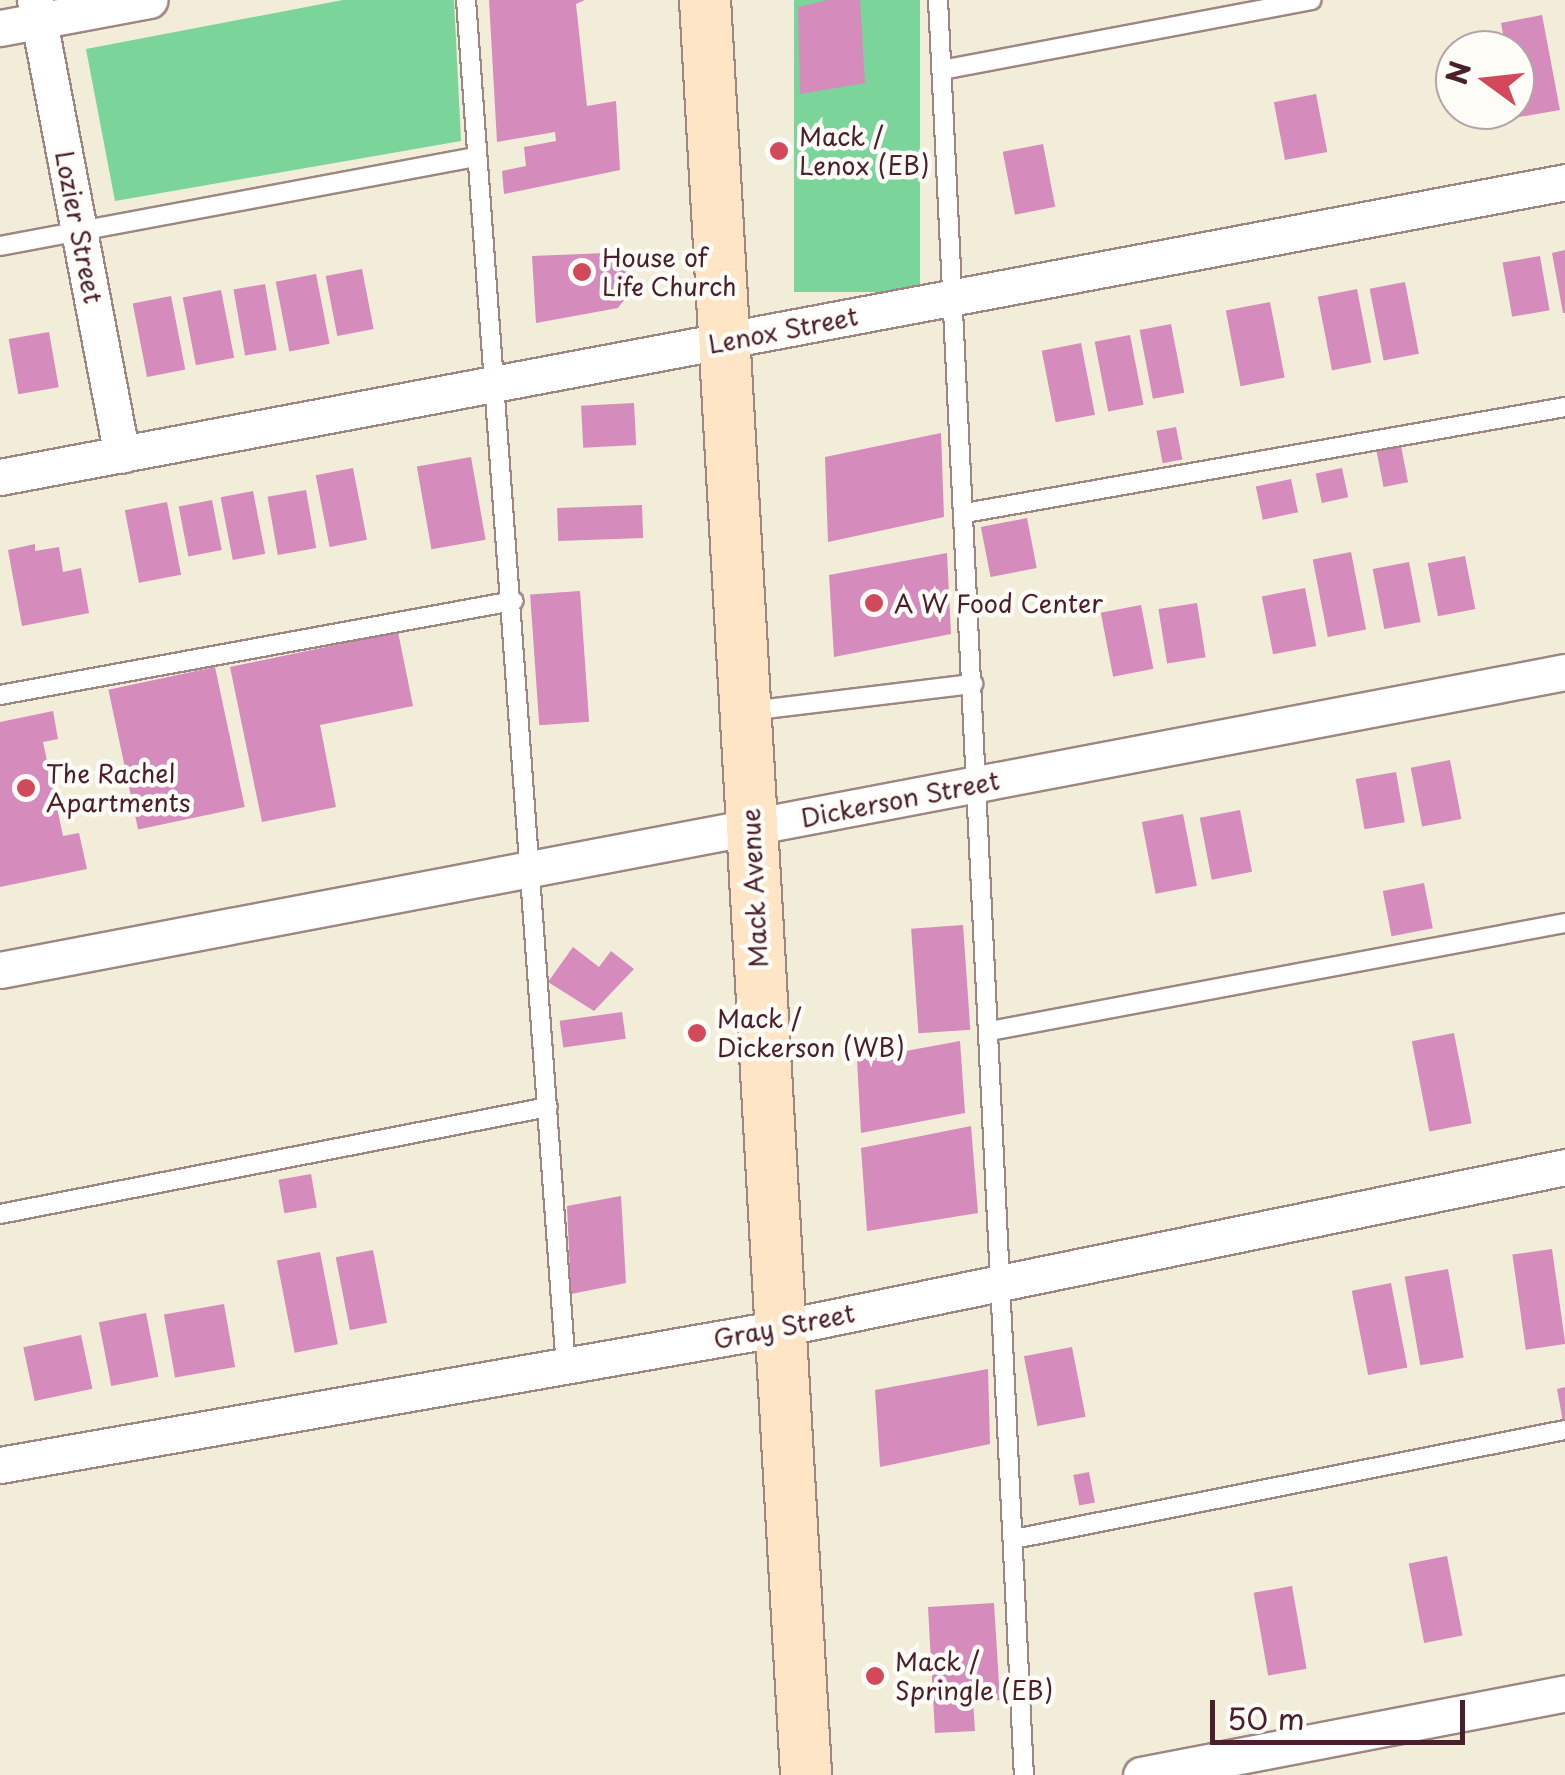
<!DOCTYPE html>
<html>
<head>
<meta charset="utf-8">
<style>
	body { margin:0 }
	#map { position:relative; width:1565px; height:1775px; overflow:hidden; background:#f1edd8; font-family:"Playpen Sans",sans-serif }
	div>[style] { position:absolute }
	.green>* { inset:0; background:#7bd49a; transform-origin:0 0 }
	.building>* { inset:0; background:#d58bbc; transform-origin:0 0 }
	.roads { filter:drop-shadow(2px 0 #9e8682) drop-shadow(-2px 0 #9e8682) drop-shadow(0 2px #9e8682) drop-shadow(0 -2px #9e8682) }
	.service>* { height:18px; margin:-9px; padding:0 9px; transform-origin:9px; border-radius:9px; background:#fff }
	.minor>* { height:35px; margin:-17.5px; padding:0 17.5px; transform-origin:17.5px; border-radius:17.5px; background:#fff }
	.secondary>* { height:50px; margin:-25px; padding:0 25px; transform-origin:25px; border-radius:25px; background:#fde5c5 }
	.dots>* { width:28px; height:28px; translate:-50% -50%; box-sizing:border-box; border:5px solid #fdfcf7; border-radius:50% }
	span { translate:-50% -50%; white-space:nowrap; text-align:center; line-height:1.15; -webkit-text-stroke:9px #fdfcf7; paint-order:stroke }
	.poi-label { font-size:25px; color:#4a1f2b }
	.left { translate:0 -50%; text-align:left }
	.street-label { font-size:25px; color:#4a1f2b }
	.north { position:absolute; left:1435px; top:30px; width:100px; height:100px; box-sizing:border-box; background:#fdfcf7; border:2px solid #b5a4a5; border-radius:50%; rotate:285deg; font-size:28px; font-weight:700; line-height:40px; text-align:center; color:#4a1f2b }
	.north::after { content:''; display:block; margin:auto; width:35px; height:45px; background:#d1495b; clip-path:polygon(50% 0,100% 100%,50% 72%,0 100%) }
	.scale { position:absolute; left:1210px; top:1700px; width:255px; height:45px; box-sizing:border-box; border:5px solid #4a1f2b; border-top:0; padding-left:12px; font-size:30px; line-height:35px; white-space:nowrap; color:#4a1f2b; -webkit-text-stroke:8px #fdfcf7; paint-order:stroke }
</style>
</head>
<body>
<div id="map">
	<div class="green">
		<div style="clip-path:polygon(343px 0,454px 0,461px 141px,115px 201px,86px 49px)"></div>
		<div style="left:794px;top:0;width:126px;height:292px"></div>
	</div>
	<div class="building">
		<div style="clip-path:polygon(489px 0,585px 0,576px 4px,587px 106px,616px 101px,620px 170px,504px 194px,502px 171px,526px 166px,524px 147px,556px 141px,555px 132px,497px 142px)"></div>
		<div style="clip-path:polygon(828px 0,860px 0,865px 83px,800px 94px,798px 7px)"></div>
		<div style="clip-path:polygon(1542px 15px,1560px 110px,1519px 117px,1515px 50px,1506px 50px,1501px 23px)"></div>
		<div style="left:1316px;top:94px;width:59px;height:43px;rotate:79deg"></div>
		<div style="clip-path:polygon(1471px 110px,1506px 110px,1507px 117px,1473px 123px)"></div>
		<div style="left:1043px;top:144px;width:64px;height:41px;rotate:79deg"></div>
		<div style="clip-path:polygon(1565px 250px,1565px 313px,1563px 313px,1552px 253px)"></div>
		<div style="clip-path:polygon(631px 252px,633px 288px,618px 308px,536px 323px,532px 256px)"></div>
		<div style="left:1540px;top:256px;width:55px;height:38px;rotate:80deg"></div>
		<div style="left:362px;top:269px;width:61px;height:37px;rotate:79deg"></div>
		<div style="left:316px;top:274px;width:71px;height:41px;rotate:79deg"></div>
		<div style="left:1405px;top:282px;width:73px;height:36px;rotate:79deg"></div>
		<div style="left:265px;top:284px;width:67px;height:32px;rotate:80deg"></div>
		<div style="left:1357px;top:289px;width:75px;height:40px;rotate:79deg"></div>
		<div style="left:221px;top:290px;width:69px;height:39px;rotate:79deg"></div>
		<div style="left:171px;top:296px;width:75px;height:39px;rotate:79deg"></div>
		<div style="left:1270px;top:302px;width:77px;height:45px;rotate:79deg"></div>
		<div style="left:1171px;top:324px;width:70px;height:32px;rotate:79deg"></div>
		<div style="left:49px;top:332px;width:56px;height:41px;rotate:80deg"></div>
		<div style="left:1130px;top:335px;width:71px;height:36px;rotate:79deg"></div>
		<div style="left:1081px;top:343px;width:73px;height:40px;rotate:79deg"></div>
		<div style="left:634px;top:403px;width:42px;height:53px;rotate:87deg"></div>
		<div style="left:1176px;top:427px;width:33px;height:20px;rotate:79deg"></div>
		<div style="clip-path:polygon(941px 433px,944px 517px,828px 542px,825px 457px)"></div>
		<div style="left:1401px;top:446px;width:37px;height:25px;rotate:79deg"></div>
		<div style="left:471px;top:457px;width:84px;height:55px;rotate:80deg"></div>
		<div style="left:353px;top:468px;width:73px;height:38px;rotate:79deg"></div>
		<div style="left:1342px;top:468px;width:30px;height:27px;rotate:78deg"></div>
		<div style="left:1291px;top:479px;width:34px;height:36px;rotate:78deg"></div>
		<div style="left:306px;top:490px;width:59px;height:39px;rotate:80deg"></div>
		<div style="left:253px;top:491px;width:64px;height:33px;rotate:79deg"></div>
		<div style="left:212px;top:500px;width:51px;height:34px;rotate:79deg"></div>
		<div style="left:167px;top:502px;width:74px;height:43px;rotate:79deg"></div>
		<div style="left:642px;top:505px;width:33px;height:85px;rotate:88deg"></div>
		<div style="left:1027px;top:518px;width:51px;height:47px;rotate:79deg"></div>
		<div style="clip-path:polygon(35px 544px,35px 551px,59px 547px,63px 572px,81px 568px,89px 613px,22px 626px,8px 550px)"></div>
		<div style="left:1351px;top:552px;width:79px;height:39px;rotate:79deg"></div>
		<div style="clip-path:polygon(947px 553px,951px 634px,834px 657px,829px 575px)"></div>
		<div style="left:1465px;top:556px;width:54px;height:38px;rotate:79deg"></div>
		<div style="left:1409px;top:562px;width:61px;height:37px;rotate:79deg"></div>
		<div style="left:1305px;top:588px;width:59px;height:44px;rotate:79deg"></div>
		<div style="left:580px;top:591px;width:131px;height:50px;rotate:86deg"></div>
		<div style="left:1197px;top:603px;width:55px;height:39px;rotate:81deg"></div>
		<div style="left:1141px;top:605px;width:65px;height:41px;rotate:79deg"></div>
		<div style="clip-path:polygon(398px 632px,413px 706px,320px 725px,336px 807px,262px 822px,230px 667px)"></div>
		<div style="left:215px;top:667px;width:143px;height:109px;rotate:78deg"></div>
		<div style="clip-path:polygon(53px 711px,58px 739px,43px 742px,63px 836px,79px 833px,87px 869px,0 887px,0 722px)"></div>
		<div style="left:1450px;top:760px;width:60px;height:40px;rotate:79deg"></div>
		<div style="left:1396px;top:772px;width:51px;height:41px;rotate:80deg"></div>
		<div style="left:1240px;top:810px;width:63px;height:41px;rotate:79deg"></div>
		<div style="left:1183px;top:814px;width:73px;height:42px;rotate:79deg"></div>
		<div style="left:1424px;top:883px;width:46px;height:42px;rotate:79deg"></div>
		<div style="left:963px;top:925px;width:105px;height:52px;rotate:86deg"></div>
		<div style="clip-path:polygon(573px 947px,599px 967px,611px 951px,634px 969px,594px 1011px,548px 982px)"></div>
		<div style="left:622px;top:1012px;width:27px;height:63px;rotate:82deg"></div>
		<div style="left:1454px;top:1033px;width:92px;height:43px;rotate:79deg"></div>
		<div style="clip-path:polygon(960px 1041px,965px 1113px,861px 1133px,857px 1060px)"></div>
		<div style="clip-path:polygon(971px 1126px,978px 1213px,867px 1231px,861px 1148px)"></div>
		<div style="left:311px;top:1174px;width:34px;height:33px;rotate:80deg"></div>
		<div style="clip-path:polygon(621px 1196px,626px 1283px,571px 1294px,567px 1206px)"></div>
		<div style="left:1552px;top:1249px;width:96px;height:40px;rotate:82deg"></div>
		<div style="left:373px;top:1250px;width:74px;height:38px;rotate:79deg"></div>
		<div style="left:320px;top:1252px;width:94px;height:44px;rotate:79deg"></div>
		<div style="left:1448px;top:1269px;width:90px;height:44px;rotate:80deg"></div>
		<div style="left:1391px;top:1283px;width:86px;height:40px;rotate:79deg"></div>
		<div style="left:224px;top:1304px;width:64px;height:61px;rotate:80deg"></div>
		<div style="left:146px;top:1313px;width:65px;height:48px;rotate:79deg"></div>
		<div style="left:81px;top:1335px;width:55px;height:59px;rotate:78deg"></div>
		<div style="left:1072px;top:1347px;width:71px;height:49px;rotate:79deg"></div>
		<div style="clip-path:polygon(988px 1369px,990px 1444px,880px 1467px,875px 1390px)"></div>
		<div style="clip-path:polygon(1565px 1387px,1565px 1422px,1563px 1422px,1557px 1389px)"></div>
		<div style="left:1089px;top:1472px;width:31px;height:16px;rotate:79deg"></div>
		<div style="left:1447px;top:1556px;width:81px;height:39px;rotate:79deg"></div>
		<div style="left:1292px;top:1586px;width:84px;height:39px;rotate:80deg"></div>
		<div style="clip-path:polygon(994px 1603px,1000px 1700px,973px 1701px,975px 1731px,935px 1733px,928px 1607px)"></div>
	</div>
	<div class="roads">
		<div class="service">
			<div style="left:466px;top:0;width:1371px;rotate:85.82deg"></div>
			<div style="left:938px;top:0;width:1777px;rotate:87.23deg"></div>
			<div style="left:942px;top:70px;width:376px;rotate:-10.7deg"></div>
			<div style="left:0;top:246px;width:482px;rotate:-10.6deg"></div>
			<div style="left:965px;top:513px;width:609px;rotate:-10.02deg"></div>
			<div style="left:0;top:695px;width:522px;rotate:-10.38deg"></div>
			<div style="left:749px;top:711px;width:226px;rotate:-6.9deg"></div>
			<div style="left:990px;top:1031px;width:585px;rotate:-10.64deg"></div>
			<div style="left:0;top:1214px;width:558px;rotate:-11.05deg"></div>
			<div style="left:1014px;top:1539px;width:562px;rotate:-11.19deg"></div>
		</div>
		<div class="minor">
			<div style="left:35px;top:0;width:463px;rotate:79.2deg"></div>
			<div style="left:0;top:28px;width:152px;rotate:-10.6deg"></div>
			<div style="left:0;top:477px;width:1593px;rotate:-10.67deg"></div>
			<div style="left:0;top:970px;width:1593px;rotate:-10.78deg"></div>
			<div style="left:0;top:1465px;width:793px;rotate:-9.95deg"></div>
			<div style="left:781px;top:1328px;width:800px;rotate:-11.6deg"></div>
			<div style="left:1141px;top:1775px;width:432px;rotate:-10.9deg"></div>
		</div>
		<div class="secondary">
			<div style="left:705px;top:0;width:1778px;rotate:86.74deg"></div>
		</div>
	</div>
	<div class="dots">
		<div style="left:779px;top:151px;background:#d1495b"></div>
		<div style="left:582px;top:272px;background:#d1495b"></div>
		<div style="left:874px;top:603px;background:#d1495b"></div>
		<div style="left:26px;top:788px;background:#d1495b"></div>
		<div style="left:697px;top:1033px;background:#d1495b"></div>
		<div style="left:875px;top:1676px;background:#d1495b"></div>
	</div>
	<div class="poi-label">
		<span class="left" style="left:799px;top:151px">Mack /<br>Lenox (EB)</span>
		<span class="left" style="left:602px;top:272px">House of<br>Life Church</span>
		<span class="left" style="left:894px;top:603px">A W Food Center</span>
		<span class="left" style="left:46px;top:788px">The Rachel<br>Apartments</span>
		<span class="left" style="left:717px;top:1033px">Mack /<br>Dickerson (WB)</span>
		<span class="left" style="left:895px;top:1676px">Mack /<br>Springle (EB)</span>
	</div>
	<div class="street-label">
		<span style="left:79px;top:227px;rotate:79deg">Lozier Street</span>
		<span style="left:783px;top:330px;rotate:-11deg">Lenox Street</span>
		<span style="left:900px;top:799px;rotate:-11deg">Dickerson Street</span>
		<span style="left:754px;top:888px;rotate:-93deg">Mack Avenue</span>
		<span style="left:784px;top:1326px;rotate:-11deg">Gray Street</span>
	</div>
	<div class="north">N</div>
	<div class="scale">50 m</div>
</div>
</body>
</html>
